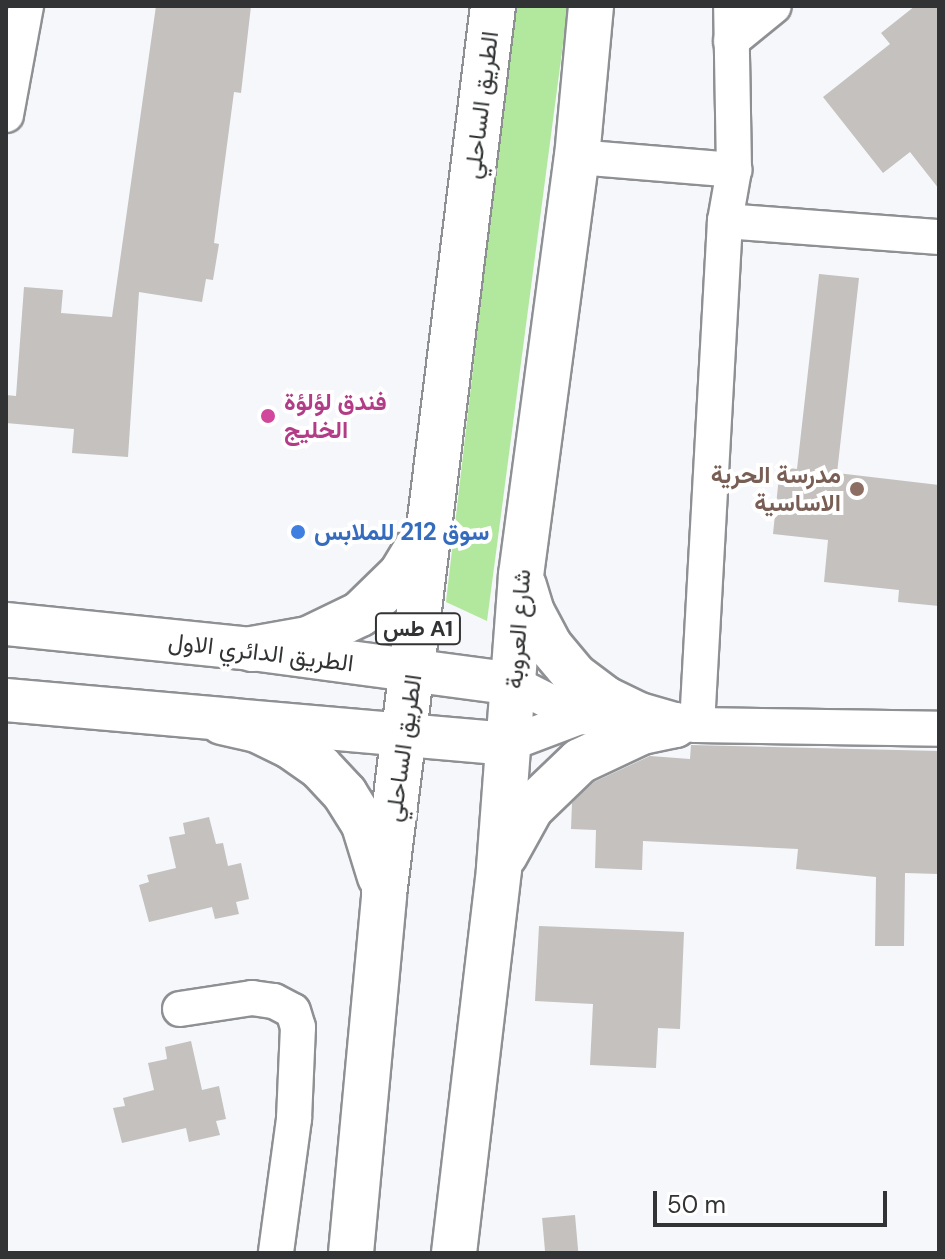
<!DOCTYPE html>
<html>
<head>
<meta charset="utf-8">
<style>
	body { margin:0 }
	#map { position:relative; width:945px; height:1259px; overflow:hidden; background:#f5f7fa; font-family:"DM Sans",Vazirmatn,sans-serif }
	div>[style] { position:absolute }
	.green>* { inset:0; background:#b2e79e }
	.building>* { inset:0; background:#c4c1bf; transform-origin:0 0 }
	.roads { filter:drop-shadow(2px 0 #8e9093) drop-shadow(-2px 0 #8e9093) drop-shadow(0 2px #8e9093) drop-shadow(0 -2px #8e9093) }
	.minor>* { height:34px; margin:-17px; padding:0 17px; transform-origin:17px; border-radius:17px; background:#fff }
	.major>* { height:42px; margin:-21px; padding:0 21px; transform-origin:21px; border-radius:21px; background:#fff }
	.highway>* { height:44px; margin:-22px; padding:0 22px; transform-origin:22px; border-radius:22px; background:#fff }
	.dots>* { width:22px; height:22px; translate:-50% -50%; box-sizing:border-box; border:4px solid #fff; border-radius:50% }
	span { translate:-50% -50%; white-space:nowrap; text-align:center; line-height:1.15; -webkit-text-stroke:8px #fff; paint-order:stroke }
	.shield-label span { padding:2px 6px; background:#fff; border:2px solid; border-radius:6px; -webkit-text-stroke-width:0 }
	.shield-label { font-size:22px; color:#323334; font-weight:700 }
	.street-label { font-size:24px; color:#323334 }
	.hotel-label { font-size:24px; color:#b23c85; font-weight:700 }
	.left { translate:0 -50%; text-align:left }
	.education-label { font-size:24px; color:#785e54; font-weight:700 }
	.right { translate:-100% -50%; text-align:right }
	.shop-label { font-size:24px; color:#366cbe; font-weight:700 }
	.frame { position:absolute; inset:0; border:8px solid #323334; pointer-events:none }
	.scale { position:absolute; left:653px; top:1191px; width:234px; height:36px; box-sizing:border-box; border:4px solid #323334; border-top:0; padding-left:10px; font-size:24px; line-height:28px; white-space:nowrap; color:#323334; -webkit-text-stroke:6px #fff; paint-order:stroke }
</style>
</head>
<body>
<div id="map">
	<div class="green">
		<div style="clip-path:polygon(515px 6px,568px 6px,487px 621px,446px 602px)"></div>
	</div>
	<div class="building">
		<div style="clip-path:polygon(156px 6px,251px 6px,241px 93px,234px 92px,214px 243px,219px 244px,213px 280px,206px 279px,202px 302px,139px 292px,128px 457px,72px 453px,74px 429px,6px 423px,6px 395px,16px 396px,24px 287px,63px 290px,61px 313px,112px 317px)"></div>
		<div style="clip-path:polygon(915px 6px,939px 6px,939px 189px,910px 152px,883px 173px,823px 97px,890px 44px,881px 33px)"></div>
		<div style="clip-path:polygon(819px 274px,859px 278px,837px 473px,939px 485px,939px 606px,898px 602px,899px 590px,824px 582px,828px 540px,773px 534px,780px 467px,797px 469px)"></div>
		<div style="clip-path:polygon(691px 745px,939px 751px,939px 874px,905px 873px,904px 946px,875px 946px,876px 877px,796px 869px,798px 849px,643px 841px,642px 870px,595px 868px,596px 830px,571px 829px,572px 803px,594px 782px,650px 756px,690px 759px)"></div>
		<div style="clip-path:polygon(209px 817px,216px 844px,223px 843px,228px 866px,241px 863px,249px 899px,236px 902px,239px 914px,215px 919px,212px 907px,149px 922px,139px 885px,149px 882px,147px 875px,176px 868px,169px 837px,185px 834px,183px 823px)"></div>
		<div style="clip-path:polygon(539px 926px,684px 932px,680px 1029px,658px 1028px,656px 1068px,590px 1065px,593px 1004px,535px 1001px)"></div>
		<div style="clip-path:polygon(191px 1041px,202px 1090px,219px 1086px,226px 1119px,216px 1121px,220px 1135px,189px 1142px,186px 1128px,122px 1143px,113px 1108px,125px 1106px,123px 1098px,154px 1090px,148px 1063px,167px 1059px,165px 1047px)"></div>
		<div style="left:575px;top:1215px;width:38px;height:33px;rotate:85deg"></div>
	</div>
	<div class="roads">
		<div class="minor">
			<div style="left:731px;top:41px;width:55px;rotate:-39.1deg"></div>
			<div style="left:6px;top:115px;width:111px;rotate:-79.6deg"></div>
			<div style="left:577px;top:157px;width:158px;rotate:4.7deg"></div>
			<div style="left:725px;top:221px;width:215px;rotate:4.3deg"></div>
			<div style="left:515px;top:684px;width:73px;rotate:26.9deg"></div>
			<div style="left:580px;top:717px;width:117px;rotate:3.9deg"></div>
			<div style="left:697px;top:725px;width:242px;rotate:0.9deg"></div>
			<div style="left:697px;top:725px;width:505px;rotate:-86.82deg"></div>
			<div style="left:725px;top:221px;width:52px;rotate:-80deg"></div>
			<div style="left:734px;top:170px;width:164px;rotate:-91deg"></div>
			<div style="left:508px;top:744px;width:77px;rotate:-20.6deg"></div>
			<div style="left:180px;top:1009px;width:73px;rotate:-8.7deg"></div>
			<div style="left:252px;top:998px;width:22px;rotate:8deg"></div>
			<div style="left:274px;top:1001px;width:21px;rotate:28deg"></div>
			<div style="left:293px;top:1011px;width:17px;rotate:73deg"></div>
			<div style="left:298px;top:1027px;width:92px;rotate:92.5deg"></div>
			<div style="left:294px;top:1119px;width:135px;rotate:97.7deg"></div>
		</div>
		<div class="major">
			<div style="left:6px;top:624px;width:247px;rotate:5.8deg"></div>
			<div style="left:252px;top:649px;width:265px;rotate:7.6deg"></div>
			<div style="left:6px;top:700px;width:504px;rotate:5.01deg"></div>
		</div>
		<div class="highway">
			<div style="left:524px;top:586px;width:27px;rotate:73deg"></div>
			<div style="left:532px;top:612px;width:38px;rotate:62deg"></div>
			<div style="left:550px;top:646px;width:38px;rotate:50deg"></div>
			<div style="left:574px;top:675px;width:38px;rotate:37deg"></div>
			<div style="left:604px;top:698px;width:39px;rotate:26deg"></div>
			<div style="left:639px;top:715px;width:37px;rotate:16deg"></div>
			<div style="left:252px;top:649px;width:57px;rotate:-10.1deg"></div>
			<div style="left:308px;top:639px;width:58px;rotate:-25.7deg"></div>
			<div style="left:360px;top:614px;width:57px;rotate:-44.3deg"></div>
			<div style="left:401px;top:574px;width:47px;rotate:-59deg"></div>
			<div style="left:222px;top:722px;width:36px;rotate:13deg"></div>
			<div style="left:257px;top:730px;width:37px;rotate:26deg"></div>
			<div style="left:290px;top:746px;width:37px;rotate:35deg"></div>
			<div style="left:320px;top:767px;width:37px;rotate:47deg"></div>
			<div style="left:345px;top:794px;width:36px;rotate:58deg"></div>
			<div style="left:364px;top:825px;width:54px;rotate:72.9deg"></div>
			<div style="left:505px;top:855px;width:54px;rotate:-61deg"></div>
			<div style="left:531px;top:808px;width:68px;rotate:-43.8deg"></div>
			<div style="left:580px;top:761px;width:68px;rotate:-25.1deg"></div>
			<div style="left:642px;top:732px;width:34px;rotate:-12deg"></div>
			<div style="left:351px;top:1253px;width:360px;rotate:-84.7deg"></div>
			<div style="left:384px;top:895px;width:896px;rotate:-83.01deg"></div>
			<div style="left:454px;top:1253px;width:388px;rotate:-83.3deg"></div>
			<div style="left:499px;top:868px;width:294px;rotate:-85.7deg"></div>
			<div style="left:521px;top:575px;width:422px;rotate:-82.4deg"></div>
			<div style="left:577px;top:157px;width:152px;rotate:-84.7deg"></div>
		</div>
	</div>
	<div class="dots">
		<div style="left:268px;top:416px;background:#d1479c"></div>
		<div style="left:857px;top:489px;background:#8d6e63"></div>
		<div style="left:298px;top:532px;background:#3f7fe0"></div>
	</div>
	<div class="shield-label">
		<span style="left:418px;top:629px">طس A1</span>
	</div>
	<div class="street-label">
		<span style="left:481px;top:105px;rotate:-83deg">الطريق الساحلي</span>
		<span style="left:518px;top:629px;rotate:-86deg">شارع العروبة</span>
		<span style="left:261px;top:652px;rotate:7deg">الطريق الدائري الاول</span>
		<span style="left:403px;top:748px;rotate:-82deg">الطريق الساحلي</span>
	</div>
	<div class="hotel-label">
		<span class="left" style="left:284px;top:416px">فندق لؤلؤة<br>الخليج</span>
	</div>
	<div class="education-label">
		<span class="right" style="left:841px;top:489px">مدرسة الحرية<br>الاساسية</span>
	</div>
	<div class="shop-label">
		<span class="left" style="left:314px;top:532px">سوق 212 للملابس</span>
	</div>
	<div class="frame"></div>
	<div class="scale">50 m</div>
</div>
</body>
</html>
